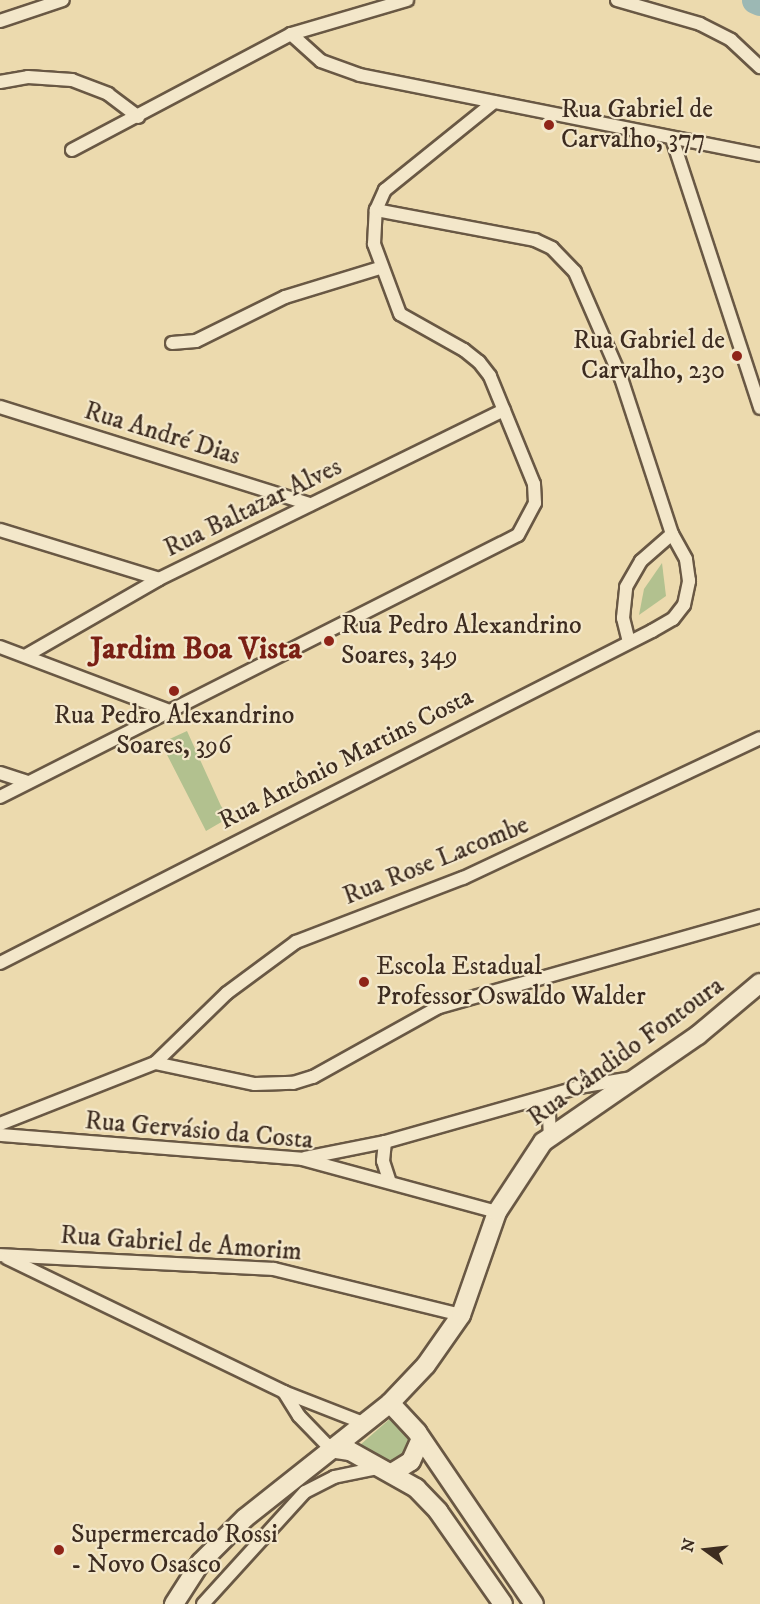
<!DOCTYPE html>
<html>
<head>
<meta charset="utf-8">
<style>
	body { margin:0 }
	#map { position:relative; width:760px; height:1604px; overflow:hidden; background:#ecdaae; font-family:"IM FELL DW Pica",serif }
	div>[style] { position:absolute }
	.green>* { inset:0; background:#b2c18f }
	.river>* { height:27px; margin:-13.5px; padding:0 13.5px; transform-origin:13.5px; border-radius:13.5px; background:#9cb8b4 }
	.roads { filter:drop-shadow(2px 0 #695844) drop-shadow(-2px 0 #695844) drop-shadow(0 2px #695844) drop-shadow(0 -2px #695844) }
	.street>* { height:12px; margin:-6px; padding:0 6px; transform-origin:6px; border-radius:6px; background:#f3e7ca }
	.secondary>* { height:18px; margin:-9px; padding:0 9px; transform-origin:9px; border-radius:9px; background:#f3e7ca }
	.dots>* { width:16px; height:16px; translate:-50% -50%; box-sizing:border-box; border:3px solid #f3e7ca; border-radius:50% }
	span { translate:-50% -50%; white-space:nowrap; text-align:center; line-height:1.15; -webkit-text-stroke:4.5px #f3e7ca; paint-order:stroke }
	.poi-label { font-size:26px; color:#3d2c20 }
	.left { translate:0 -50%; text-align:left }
	.right { translate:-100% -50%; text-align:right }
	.street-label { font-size:26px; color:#3d2c20 }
	.district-label { font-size:32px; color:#7a1f14; font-weight:700 }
	.north { position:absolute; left:676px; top:1520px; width:60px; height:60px; -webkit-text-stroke:4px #f3e7ca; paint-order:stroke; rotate:285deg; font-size:16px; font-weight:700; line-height:24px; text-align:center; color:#3d2c20 }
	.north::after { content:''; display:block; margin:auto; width:21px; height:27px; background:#3d2c20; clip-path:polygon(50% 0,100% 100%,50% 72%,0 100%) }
</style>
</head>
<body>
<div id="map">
	<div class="green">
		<div style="clip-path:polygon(662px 563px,666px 596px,639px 615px,644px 589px)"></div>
		<div style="clip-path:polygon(187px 731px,221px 806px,230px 817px,206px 831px,161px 743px)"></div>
		<div style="clip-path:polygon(392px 1417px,409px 1441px,403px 1456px,388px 1462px,360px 1445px)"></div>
	</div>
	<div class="river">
		<div style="left:755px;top:0;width:5px;rotate:22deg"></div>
	</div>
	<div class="roads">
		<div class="street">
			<div style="left:617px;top:0;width:86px;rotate:16.1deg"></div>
			<div style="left:700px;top:24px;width:35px;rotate:27deg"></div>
			<div style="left:731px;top:40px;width:40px;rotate:43deg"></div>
			<div style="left:0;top:21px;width:66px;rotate:-18.4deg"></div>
			<div style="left:291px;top:34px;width:40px;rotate:42deg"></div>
			<div style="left:321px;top:61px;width:41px;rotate:19.7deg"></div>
			<div style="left:360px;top:75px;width:408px;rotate:11.3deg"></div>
			<div style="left:0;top:82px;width:28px;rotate:-10deg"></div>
			<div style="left:28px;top:77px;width:44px;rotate:3.9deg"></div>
			<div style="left:72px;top:80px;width:39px;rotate:21deg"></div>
			<div style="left:108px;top:94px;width:38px;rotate:37deg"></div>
			<div style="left:672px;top:138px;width:284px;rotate:71.9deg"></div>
			<div style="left:72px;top:150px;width:248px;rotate:-27.9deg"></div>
			<div style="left:291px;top:34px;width:121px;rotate:-16.3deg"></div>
			<div style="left:172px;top:343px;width:24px;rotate:-5deg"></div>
			<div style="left:196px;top:341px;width:99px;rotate:-26.3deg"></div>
			<div style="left:285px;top:297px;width:99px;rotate:-17deg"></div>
			<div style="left:0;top:407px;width:325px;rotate:17.4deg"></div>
			<div style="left:0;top:530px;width:166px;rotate:17.1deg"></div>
			<div style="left:629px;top:642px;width:25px;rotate:-104deg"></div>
			<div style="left:623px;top:618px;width:31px;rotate:-84deg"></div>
			<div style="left:626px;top:587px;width:30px;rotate:-60deg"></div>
			<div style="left:641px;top:561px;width:41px;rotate:-41.1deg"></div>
			<div style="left:0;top:647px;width:178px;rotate:20.7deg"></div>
			<div style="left:27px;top:655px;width:152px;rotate:-29.9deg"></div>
			<div style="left:159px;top:579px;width:384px;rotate:-26.1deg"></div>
			<div style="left:0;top:773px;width:29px;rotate:18deg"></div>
			<div style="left:0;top:797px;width:580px;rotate:-26.83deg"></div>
			<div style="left:518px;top:535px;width:36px;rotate:-62deg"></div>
			<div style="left:535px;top:503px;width:19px;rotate:-93deg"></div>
			<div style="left:534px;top:484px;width:117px;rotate:-112.2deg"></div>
			<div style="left:490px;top:376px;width:18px;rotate:-128deg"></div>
			<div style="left:479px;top:362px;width:19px;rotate:-141deg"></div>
			<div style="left:464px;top:350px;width:73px;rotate:-150.6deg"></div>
			<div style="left:400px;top:314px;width:75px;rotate:-110.4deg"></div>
			<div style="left:374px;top:244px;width:34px;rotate:-87deg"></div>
			<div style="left:376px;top:210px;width:22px;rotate:-66deg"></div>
			<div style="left:385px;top:190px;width:140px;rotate:-38.9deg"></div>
			<div style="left:0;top:963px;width:732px;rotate:-26.99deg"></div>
			<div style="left:652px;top:631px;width:24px;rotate:-30deg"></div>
			<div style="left:673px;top:619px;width:18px;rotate:-52deg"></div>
			<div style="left:684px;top:605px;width:25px;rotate:-78deg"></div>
			<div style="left:689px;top:581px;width:22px;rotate:-98deg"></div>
			<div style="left:686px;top:559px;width:29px;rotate:-119deg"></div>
			<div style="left:672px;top:534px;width:164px;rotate:-108.1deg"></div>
			<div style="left:621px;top:378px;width:116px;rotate:-113.5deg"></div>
			<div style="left:575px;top:272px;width:33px;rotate:-134deg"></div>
			<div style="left:552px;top:248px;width:19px;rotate:-155deg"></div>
			<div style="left:535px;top:240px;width:162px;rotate:-169.3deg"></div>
			<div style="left:155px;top:1063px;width:102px;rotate:11.9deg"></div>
			<div style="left:255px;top:1084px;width:38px;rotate:-2deg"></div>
			<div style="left:293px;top:1083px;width:21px;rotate:-17deg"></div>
			<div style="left:313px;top:1077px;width:144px;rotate:-29.1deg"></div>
			<div style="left:439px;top:1007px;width:334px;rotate:-15.8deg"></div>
			<div style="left:536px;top:1100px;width:18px;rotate:45deg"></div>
			<div style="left:549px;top:1113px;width:23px;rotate:88deg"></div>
			<div style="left:0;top:1124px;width:167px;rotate:-21.5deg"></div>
			<div style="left:155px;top:1063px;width:100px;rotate:-44.2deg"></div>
			<div style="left:227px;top:993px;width:86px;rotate:-36.5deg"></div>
			<div style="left:296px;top:942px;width:179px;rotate:-21deg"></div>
			<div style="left:463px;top:878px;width:328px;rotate:-25.2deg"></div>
			<div style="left:0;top:1135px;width:303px;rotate:4.5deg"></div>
			<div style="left:302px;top:1159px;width:202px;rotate:15.2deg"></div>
			<div style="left:385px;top:1142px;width:19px;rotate:96deg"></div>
			<div style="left:383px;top:1161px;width:20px;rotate:72deg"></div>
			<div style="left:305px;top:1158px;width:82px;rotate:-11.3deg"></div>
			<div style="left:385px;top:1142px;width:202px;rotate:-15.8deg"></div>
			<div style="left:579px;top:1087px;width:54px;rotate:-9.6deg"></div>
			<div style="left:0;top:1255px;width:274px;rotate:2.9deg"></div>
			<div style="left:274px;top:1269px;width:193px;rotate:13.8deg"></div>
			<div style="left:7px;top:1258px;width:308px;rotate:25.8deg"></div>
			<div style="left:284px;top:1392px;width:88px;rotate:21.3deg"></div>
			<div style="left:284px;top:1392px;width:28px;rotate:58deg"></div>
			<div style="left:299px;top:1416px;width:45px;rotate:45.9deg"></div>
			<div style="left:203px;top:1604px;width:151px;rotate:-47.7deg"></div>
			<div style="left:305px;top:1492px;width:33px;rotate:-27deg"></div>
			<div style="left:334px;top:1477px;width:44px;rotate:-11.8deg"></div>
		</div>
		<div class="secondary">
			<div style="left:390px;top:1403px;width:40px;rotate:47deg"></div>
			<div style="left:417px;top:1432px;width:208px;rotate:55.8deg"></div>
			<div style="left:330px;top:1448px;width:20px;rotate:9deg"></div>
			<div style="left:350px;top:1451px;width:76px;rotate:29.3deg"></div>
			<div style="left:416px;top:1488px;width:32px;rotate:46deg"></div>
			<div style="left:438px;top:1511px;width:113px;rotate:55deg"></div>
			<div style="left:392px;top:1473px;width:22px;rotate:-32deg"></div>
			<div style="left:411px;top:1461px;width:24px;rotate:-66deg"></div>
			<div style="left:174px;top:1604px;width:50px;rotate:-57.3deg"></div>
			<div style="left:201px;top:1562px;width:62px;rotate:-45deg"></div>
			<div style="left:245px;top:1518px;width:185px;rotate:-38.4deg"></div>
			<div style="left:390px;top:1403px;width:52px;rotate:-46.5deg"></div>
			<div style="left:426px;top:1365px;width:61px;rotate:-55deg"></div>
			<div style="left:461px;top:1315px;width:109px;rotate:-70.7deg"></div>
			<div style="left:497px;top:1212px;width:84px;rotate:-56.7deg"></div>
			<div style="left:543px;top:1142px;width:188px;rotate:-34.6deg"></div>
			<div style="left:698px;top:1035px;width:81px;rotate:-40deg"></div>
		</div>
	</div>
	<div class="dots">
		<div style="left:549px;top:125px;background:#8f2418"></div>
		<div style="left:737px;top:356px;background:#8f2418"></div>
		<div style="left:329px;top:641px;background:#8f2418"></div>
		<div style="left:174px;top:691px;background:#8f2418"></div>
		<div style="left:364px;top:982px;background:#8f2418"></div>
		<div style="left:59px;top:1550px;background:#8f2418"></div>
	</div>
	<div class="poi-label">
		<span class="left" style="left:561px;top:125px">Rua Gabriel de<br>Carvalho, 377</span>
		<span class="right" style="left:725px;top:356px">Rua Gabriel de<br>Carvalho, 230</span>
		<span class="left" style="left:341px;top:641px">Rua Pedro Alexandrino<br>Soares, 349</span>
		<span style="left:174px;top:731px">Rua Pedro Alexandrino<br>Soares, 396</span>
		<span class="left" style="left:376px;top:982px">Escola Estadual<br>Professor Oswaldo Walder</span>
		<span class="left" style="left:71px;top:1550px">Supermercado Rossi<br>- Novo Osasco</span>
	</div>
	<div class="street-label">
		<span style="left:162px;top:434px;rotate:17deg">Rua André Dias</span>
		<span style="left:253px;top:508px;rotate:-26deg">Rua Baltazar Alves</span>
		<span style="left:346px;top:759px;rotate:-27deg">Rua Antônio Martins Costa</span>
		<span style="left:436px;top:861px;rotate:-22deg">Rua Rose Lacombe</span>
		<span style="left:626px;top:1052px;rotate:-36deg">Rua Cândido Fontoura</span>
		<span style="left:199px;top:1131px;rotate:5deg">Rua Gervásio da Costa</span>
		<span style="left:181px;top:1244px;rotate:4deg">Rua Gabriel de Amorim</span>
	</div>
	<div class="district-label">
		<span style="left:196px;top:649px">Jardim Boa Vista</span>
	</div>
	<div class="north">N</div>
</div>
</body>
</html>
